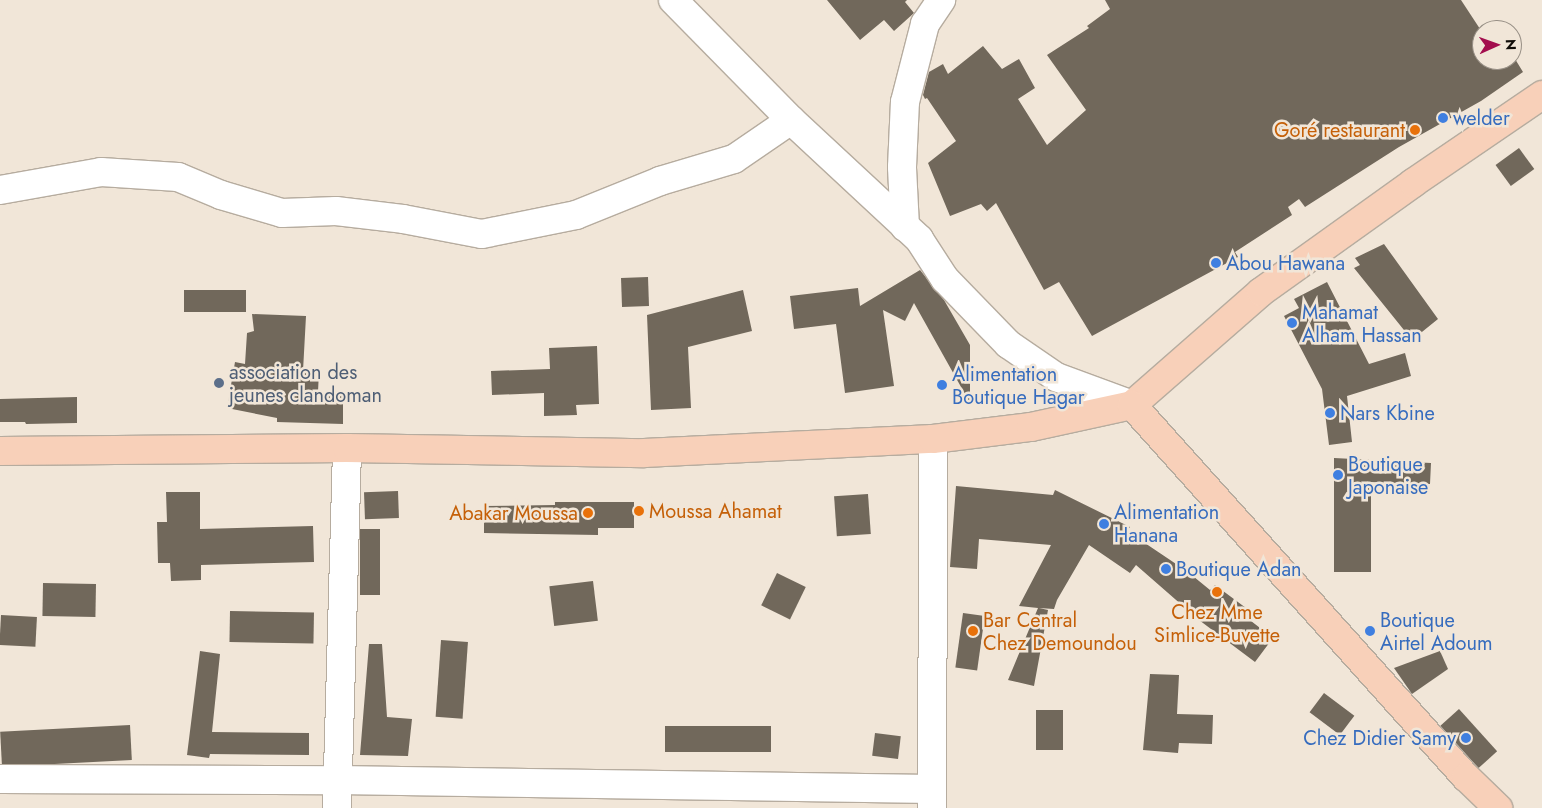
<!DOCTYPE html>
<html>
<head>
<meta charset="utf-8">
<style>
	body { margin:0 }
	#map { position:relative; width:1542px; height:808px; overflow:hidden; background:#f1e6d8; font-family:Jost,sans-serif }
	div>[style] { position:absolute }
	.building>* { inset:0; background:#71685b; transform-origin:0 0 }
	.roads { filter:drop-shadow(1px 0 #b6ac9f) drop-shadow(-1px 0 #b6ac9f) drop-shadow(0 1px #b6ac9f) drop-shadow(0 -1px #b6ac9f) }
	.minor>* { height:28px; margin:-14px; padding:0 14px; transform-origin:14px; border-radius:14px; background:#fff }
	.major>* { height:28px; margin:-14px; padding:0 14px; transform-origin:14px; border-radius:14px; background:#f8d0b9 }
	.dots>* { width:14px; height:14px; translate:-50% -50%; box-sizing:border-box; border:2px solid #f1e6d8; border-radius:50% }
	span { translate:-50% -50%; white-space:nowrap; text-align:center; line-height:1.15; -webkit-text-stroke:5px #f1e6d8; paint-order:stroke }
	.shop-label { font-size:20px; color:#366cbe }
	.left { translate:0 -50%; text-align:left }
	.right { translate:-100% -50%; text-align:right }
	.food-label { font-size:20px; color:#c56008 }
	.service-label { font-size:20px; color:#4e5e75 }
	.north { position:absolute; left:1472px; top:20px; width:50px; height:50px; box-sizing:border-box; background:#f1e6d8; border:1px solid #978f85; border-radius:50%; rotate:88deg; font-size:14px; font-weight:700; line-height:20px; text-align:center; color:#110d09 }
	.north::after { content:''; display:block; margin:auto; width:18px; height:22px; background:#a30e4e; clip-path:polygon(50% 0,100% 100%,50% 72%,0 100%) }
</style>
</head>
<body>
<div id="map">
	<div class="building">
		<div style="clip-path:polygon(827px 0,907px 0,905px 2px,914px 13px,894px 31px,884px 20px,860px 40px)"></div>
		<div style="clip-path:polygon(1105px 0,1461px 0,1482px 32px,1482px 60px,1512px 60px,1512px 54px,1523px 72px,1481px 101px,1399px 147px,1305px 207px,1299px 199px,1288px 207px,1292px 215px,1235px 252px,1238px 257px,1092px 336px,1059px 282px,1044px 290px,996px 203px,987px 211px,981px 204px,950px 216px,928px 163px,956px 141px,927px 98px,925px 99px,923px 95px,929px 72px,943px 64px,948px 74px,983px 46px,1002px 69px,1019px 59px,1035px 88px,1018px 99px,1047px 145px,1086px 110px,1047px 55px,1089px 28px,1087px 26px,1110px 9px)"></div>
		<div style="left:1519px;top:148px;width:26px;height:29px;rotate:54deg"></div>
		<div style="clip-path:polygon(1384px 244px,1438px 319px,1412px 340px,1354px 268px,1360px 265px,1355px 258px)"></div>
		<div style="clip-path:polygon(920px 270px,944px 300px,970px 345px,970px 403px,914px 303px,905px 321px,883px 310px,894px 386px,845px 393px,836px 324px,794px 329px,790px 296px,858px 288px,860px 306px)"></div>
		<div style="left:648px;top:277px;width:29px;height:27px;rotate:88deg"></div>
		<div style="clip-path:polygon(1327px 282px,1369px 364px,1405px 353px,1411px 376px,1347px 396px,1352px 442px,1329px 445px,1322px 389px,1284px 316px,1299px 308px,1294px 299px)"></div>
		<div style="left:246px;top:290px;width:22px;height:62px;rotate:90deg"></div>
		<div style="clip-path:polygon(743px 290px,752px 331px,688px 347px,691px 408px,651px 410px,647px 315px)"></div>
		<div style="clip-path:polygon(252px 314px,306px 316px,303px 371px,319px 371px,318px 392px,343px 393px,343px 424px,277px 422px,277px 418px,227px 408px,235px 362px,245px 364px,247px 333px,254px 331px)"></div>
		<div style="clip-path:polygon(597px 346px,599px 404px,576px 405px,577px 415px,544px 416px,544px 393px,492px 395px,491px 371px,550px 369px,549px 348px)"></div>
		<div style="clip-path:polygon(77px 397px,77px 423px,26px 424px,25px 422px,0 422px,0 399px)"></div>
		<div style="clip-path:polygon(1334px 458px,1431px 463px,1430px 484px,1371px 482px,1371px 572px,1334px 572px)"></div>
		<div style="clip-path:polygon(956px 486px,1053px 495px,1055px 490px,1130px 527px,1127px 531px,1188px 572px,1210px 590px,1215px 585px,1246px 608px,1242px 614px,1273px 638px,1255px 662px,1199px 620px,1136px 565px,1130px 573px,1089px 545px,1057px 600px,1054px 609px,1039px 608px,1048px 610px,1034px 686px,1008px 680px,1038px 608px,1019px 606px,1051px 545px,979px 539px,977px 569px,950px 567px)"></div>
		<div style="left:398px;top:491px;width:27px;height:34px;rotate:88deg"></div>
		<div style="clip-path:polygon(166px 492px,200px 492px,200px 529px,313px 526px,314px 562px,201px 565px,201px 580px,171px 581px,170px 563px,158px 563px,157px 522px,167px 522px)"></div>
		<div style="left:868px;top:494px;width:40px;height:34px;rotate:86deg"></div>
		<div style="clip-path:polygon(555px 502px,634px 502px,634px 528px,598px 528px,598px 535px,484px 533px,484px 506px,555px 505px)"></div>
		<div style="left:360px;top:529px;width:20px;height:66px"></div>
		<div style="left:777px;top:573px;width:32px;height:36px;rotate:26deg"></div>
		<div style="left:593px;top:581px;width:40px;height:44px;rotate:83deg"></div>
		<div style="left:43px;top:583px;width:53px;height:33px;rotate:1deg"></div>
		<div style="left:230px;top:611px;width:84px;height:31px;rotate:1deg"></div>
		<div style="left:963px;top:613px;width:22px;height:55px;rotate:8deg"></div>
		<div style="left:1px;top:615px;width:36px;height:30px;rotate:3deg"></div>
		<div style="left:441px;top:640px;width:27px;height:77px;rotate:4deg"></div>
		<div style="clip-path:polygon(369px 644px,382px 644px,387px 717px,412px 719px,408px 756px,360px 755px)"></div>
		<div style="clip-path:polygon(200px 651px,220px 654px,212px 732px,309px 733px,309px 755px,210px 754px,209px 758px,187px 755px)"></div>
		<div style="clip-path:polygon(1440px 651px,1448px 669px,1412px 694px,1394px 668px)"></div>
		<div style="clip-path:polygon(1150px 674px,1179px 675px,1177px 714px,1213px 715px,1212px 744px,1179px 743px,1178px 753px,1143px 750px)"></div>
		<div style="left:1324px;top:693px;width:38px;height:24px;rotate:37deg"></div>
		<div style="left:1459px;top:709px;width:57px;height:25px;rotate:48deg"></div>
		<div style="left:1063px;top:710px;width:40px;height:27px;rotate:90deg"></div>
		<div style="left:130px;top:725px;width:35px;height:130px;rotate:87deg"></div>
		<div style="left:771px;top:726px;width:26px;height:106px;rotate:90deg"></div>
		<div style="left:875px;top:733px;width:26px;height:23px;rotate:7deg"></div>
	</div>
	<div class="roads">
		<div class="minor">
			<div style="left:673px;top:0;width:168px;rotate:45.5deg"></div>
			<div style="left:791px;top:120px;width:175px;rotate:42.9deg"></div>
			<div style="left:919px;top:239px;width:48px;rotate:57deg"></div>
			<div style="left:945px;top:279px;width:91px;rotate:45.9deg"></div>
			<div style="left:1008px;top:344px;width:58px;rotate:34.5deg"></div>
			<div style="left:1056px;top:377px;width:81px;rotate:20.2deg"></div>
			<div style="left:0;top:190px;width:103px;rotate:-10.1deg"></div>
			<div style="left:101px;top:172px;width:77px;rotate:3.7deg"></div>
			<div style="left:178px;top:177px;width:47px;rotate:22.7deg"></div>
			<div style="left:221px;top:195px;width:64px;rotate:16.4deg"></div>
			<div style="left:282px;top:213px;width:54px;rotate:-2.1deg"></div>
			<div style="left:336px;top:211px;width:67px;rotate:6.8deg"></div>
			<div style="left:403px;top:219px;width:80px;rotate:10.8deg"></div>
			<div style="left:482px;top:234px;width:96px;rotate:-11.4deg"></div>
			<div style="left:576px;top:215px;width:91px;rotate:-22deg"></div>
			<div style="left:660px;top:181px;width:77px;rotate:-16.6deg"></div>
			<div style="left:734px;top:159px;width:69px;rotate:-34.4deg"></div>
			<div style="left:905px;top:227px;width:60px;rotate:-92.9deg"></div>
			<div style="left:902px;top:167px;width:65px;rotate:-87.4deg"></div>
			<div style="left:905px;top:102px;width:81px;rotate:-75.6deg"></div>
			<div style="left:925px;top:24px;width:29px;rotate:-56deg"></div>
			<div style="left:0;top:779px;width:338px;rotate:0.2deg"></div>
			<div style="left:338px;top:780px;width:594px;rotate:0.87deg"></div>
			<div style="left:337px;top:808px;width:360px;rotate:-88.4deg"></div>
			<div style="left:932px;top:808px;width:369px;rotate:-89.8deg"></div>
		</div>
		<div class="major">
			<div style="left:1132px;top:405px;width:171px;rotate:-41.2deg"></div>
			<div style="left:1261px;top:292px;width:187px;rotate:-35.6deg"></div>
			<div style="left:1413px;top:183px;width:156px;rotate:-34.3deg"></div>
			<div style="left:0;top:451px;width:347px;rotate:-0.5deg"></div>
			<div style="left:347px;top:448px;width:297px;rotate:1deg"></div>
			<div style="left:644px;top:453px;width:289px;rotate:-2.8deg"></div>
			<div style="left:933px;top:439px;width:99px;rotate:-7deg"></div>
			<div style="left:1031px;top:427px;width:103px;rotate:-12.3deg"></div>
			<div style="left:1132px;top:405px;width:500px;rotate:48.1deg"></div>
			<div style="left:1466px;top:777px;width:45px;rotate:44.1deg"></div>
		</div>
	</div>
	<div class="dots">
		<div style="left:1443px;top:118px;background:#3f7fe0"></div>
		<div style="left:1415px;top:130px;background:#e8710a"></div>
		<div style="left:1216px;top:263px;background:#3f7fe0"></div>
		<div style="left:1292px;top:323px;background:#3f7fe0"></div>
		<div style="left:219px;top:383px;background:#5c6f8a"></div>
		<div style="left:942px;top:385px;background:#3f7fe0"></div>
		<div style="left:1330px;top:413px;background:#3f7fe0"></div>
		<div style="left:1338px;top:475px;background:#3f7fe0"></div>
		<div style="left:639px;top:511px;background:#e8710a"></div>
		<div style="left:588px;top:513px;background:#e8710a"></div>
		<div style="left:1104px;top:524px;background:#3f7fe0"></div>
		<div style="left:1166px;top:569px;background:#3f7fe0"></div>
		<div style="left:1217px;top:592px;background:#e8710a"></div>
		<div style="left:973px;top:631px;background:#e8710a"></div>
		<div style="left:1370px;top:631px;background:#3f7fe0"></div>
		<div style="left:1466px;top:738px;background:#3f7fe0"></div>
	</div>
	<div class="shop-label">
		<span class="left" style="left:1453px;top:118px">welder</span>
		<span class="left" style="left:1226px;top:263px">Abou Hawana</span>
		<span class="left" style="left:1302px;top:324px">Mahamat<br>Alham Hassan</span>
		<span class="left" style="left:952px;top:386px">Alimentation<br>Boutique Hagar</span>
		<span class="left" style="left:1340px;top:413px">Nars Kbine</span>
		<span class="left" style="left:1348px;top:476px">Boutique<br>Japonaise</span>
		<span class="left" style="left:1114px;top:524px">Alimentation<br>Hanana</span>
		<span class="left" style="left:1176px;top:569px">Boutique Adan</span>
		<span class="left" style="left:1380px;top:632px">Boutique<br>Airtel Adoum</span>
		<span class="right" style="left:1456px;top:738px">Chez Didier Samy</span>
	</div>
	<div class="food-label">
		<span class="right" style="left:1405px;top:130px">Goré restaurant</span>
		<span class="left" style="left:649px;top:511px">Moussa Ahamat</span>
		<span class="right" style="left:578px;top:513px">Abakar Moussa</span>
		<span style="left:1217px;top:624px">Chez Mme<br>Simlice-Buvette</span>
		<span class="left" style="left:983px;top:632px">Bar Central<br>Chez Demoundou</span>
	</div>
	<div class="service-label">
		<span class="left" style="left:229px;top:384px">association des<br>jeunes clandoman</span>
	</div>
	<div class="north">N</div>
</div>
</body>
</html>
